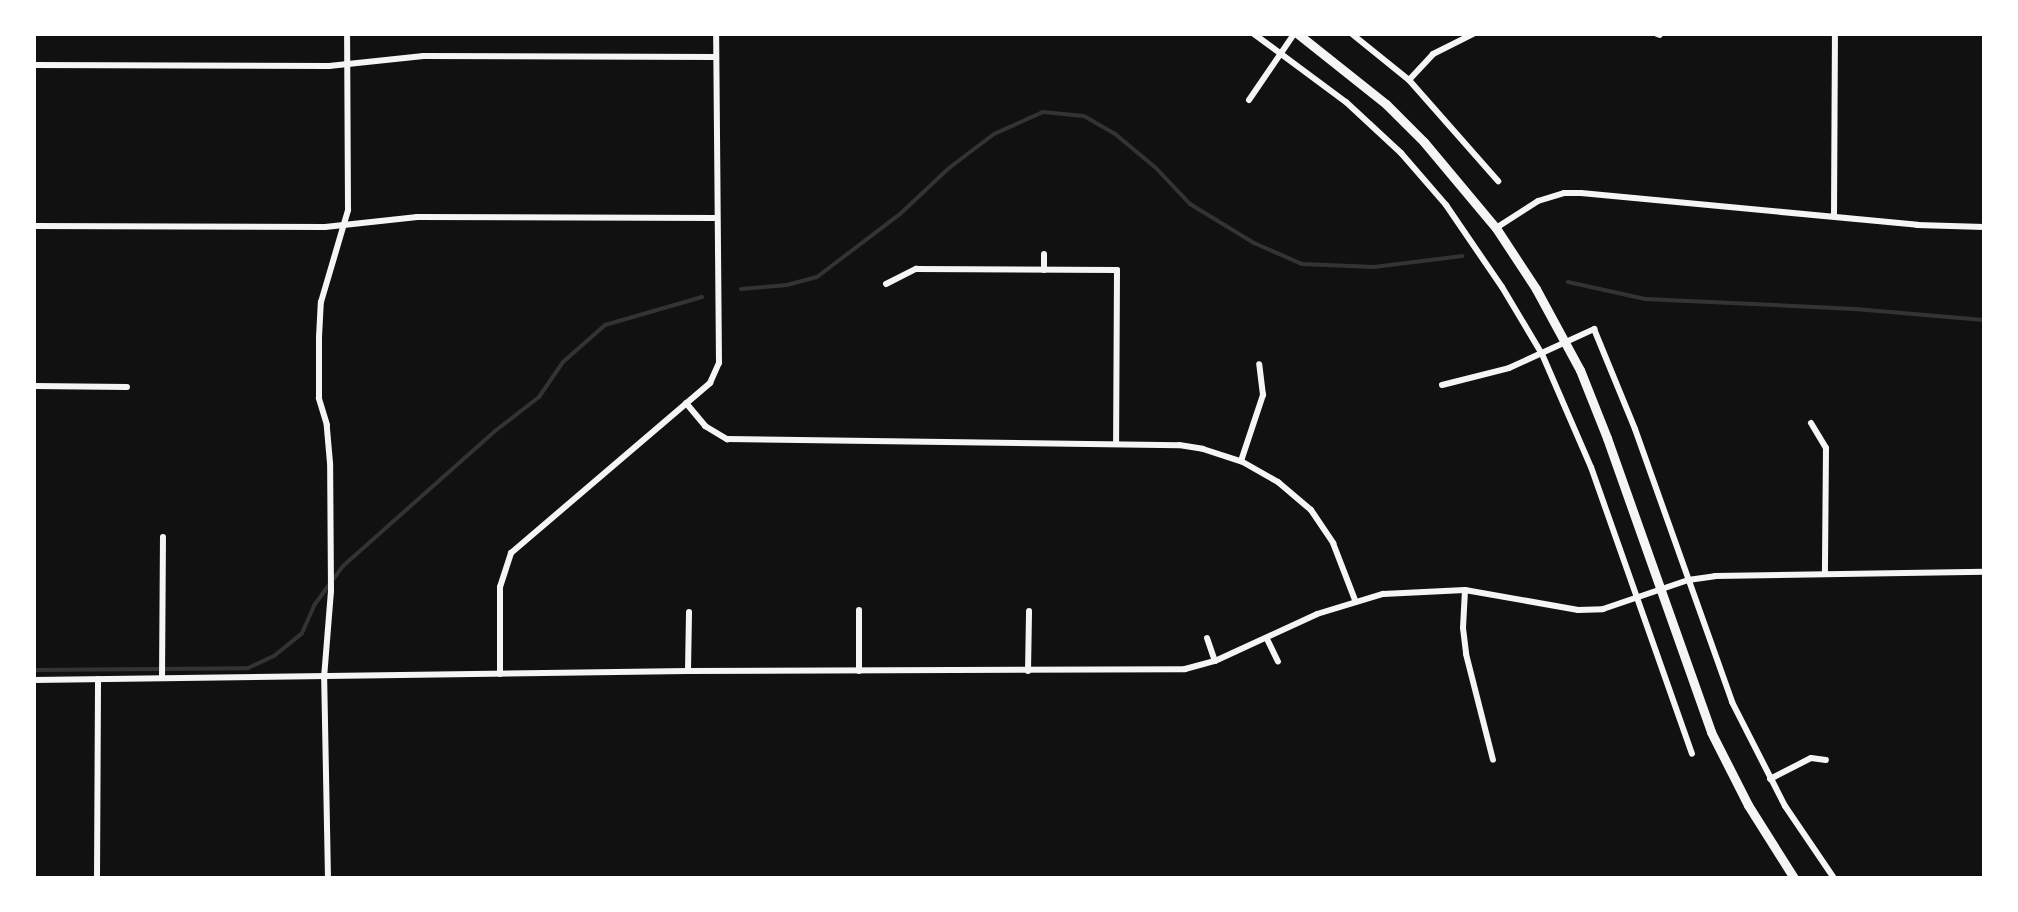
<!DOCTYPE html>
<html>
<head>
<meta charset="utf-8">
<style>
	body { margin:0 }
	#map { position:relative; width:2018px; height:912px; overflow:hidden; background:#111; font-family:"Asap Condensed",sans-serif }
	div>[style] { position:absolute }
	.stream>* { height:4px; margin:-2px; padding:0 2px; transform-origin:2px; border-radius:2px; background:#333 }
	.minor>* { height:6px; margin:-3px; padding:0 3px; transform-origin:3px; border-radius:3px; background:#f5f5f5 }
	.secondary>* { height:9px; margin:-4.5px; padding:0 4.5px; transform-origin:4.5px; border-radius:4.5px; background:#f5f5f5 }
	span { translate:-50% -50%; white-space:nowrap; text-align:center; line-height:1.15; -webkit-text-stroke:8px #fff; paint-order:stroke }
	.frame { position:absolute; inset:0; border:36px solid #fff; pointer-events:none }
</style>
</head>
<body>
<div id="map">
	<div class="stream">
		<div style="left:1568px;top:282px;width:79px;rotate:12.4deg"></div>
		<div style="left:1645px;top:299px;width:210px;rotate:2.7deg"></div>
		<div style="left:1855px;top:309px;width:129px;rotate:4.9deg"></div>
		<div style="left:741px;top:289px;width:46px;rotate:-5deg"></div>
		<div style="left:787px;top:285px;width:31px;rotate:-15deg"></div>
		<div style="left:817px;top:277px;width:104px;rotate:-37.2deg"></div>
		<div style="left:900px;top:214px;width:67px;rotate:-43.2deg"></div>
		<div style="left:949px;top:168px;width:56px;rotate:-37.1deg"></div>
		<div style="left:994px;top:134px;width:54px;rotate:-24.2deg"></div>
		<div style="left:1043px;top:112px;width:41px;rotate:5.6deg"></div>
		<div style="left:1084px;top:116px;width:34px;rotate:30deg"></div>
		<div style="left:1114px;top:133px;width:55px;rotate:39.8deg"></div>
		<div style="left:1156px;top:168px;width:50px;rotate:46.6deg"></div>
		<div style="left:1190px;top:204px;width:75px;rotate:31.4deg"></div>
		<div style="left:1254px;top:243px;width:52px;rotate:23.6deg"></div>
		<div style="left:1302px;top:264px;width:72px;rotate:2.4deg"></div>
		<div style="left:1374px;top:267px;width:89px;rotate:-7.1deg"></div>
		<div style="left:34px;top:670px;width:214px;rotate:-0.5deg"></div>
		<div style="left:248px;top:668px;width:29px;rotate:-25deg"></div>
		<div style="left:274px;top:656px;width:36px;rotate:-39deg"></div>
		<div style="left:302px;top:633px;width:32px;rotate:-66deg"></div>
		<div style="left:315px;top:604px;width:47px;rotate:-53.6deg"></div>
		<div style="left:343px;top:566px;width:203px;rotate:-41.6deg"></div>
		<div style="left:495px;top:431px;width:56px;rotate:-37.7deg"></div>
		<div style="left:539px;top:397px;width:42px;rotate:-55.6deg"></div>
		<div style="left:563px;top:362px;width:56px;rotate:-41.4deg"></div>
		<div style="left:605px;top:325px;width:101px;rotate:-16.1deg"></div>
	</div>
	<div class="minor">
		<div style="left:1254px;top:34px;width:114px;rotate:36.5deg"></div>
		<div style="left:1346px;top:102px;width:75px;rotate:42.8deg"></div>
		<div style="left:1401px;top:153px;width:69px;rotate:49.1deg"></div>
		<div style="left:1446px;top:205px;width:99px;rotate:55.7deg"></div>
		<div style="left:1502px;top:287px;width:78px;rotate:59.2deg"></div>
		<div style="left:1542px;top:354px;width:123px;rotate:66.6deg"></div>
		<div style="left:1591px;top:467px;width:304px;rotate:70.6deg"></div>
		<div style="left:1352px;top:34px;width:73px;rotate:38.9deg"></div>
		<div style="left:1409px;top:80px;width:135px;rotate:48.6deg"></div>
		<div style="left:1657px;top:34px;width:3px;rotate:18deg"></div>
		<div style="left:34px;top:65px;width:295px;rotate:0.2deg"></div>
		<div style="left:329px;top:66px;width:95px;rotate:-6.1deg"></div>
		<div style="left:423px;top:56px;width:293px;rotate:0.2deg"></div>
		<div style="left:1409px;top:80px;width:35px;rotate:-47deg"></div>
		<div style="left:1433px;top:54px;width:45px;rotate:-26.6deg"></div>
		<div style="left:1249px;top:100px;width:80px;rotate:-55.7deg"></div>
		<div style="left:1834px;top:216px;width:182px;rotate:-89.7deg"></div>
		<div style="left:34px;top:226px;width:291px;rotate:0.2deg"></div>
		<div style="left:325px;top:227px;width:93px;rotate:-6.2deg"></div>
		<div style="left:417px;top:217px;width:299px;rotate:0.2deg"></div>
		<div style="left:1496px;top:228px;width:50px;rotate:-32.7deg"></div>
		<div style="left:1538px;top:201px;width:27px;rotate:-17deg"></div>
		<div style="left:1564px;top:193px;width:17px"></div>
		<div style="left:1581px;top:193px;width:338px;rotate:5.4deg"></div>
		<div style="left:1917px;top:225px;width:67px;rotate:1.7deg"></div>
		<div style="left:1044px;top:254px;width:16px;rotate:90deg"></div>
		<div style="left:886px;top:284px;width:34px;rotate:-27deg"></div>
		<div style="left:916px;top:269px;width:201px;rotate:0.3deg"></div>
		<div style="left:1117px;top:270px;width:174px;rotate:90.3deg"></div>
		<div style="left:1442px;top:385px;width:69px;rotate:-14.2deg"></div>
		<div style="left:1509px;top:368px;width:94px;rotate:-24.6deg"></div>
		<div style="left:1594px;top:329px;width:108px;rotate:67.7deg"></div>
		<div style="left:1635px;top:429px;width:290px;rotate:70.4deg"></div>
		<div style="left:1732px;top:702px;width:117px;rotate:63deg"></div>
		<div style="left:1785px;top:806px;width:87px;rotate:55.8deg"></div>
		<div style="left:34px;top:386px;width:93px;rotate:0.6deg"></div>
		<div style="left:686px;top:403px;width:30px;rotate:50deg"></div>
		<div style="left:705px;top:426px;width:26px;rotate:31deg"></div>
		<div style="left:727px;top:439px;width:452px;rotate:0.8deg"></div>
		<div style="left:1179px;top:445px;width:24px;rotate:9deg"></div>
		<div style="left:1203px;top:449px;width:40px;rotate:18deg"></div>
		<div style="left:1241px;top:461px;width:43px;rotate:29.6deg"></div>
		<div style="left:1278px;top:482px;width:43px;rotate:40.3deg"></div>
		<div style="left:1311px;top:510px;width:40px;rotate:56deg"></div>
		<div style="left:1333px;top:543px;width:61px;rotate:68.9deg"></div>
		<div style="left:1811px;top:423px;width:29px;rotate:59deg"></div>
		<div style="left:1826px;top:448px;width:124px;rotate:90.5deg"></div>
		<div style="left:1241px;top:461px;width:70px;rotate:-71.6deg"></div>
		<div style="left:1263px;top:395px;width:31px;rotate:-97deg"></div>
		<div style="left:1465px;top:590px;width:38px;rotate:93deg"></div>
		<div style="left:1463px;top:628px;width:26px;rotate:83deg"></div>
		<div style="left:1466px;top:654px;width:109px;rotate:75.7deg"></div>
		<div style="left:859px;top:610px;width:61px;rotate:90deg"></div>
		<div style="left:1207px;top:638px;width:24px;rotate:71deg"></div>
		<div style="left:1267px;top:639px;width:25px;rotate:64deg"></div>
		<div style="left:688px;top:671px;width:59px;rotate:-89deg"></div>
		<div style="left:1028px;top:671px;width:60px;rotate:-89deg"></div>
		<div style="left:500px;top:674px;width:87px;rotate:-90deg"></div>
		<div style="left:500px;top:587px;width:36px;rotate:-72deg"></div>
		<div style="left:511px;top:553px;width:262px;rotate:-40.5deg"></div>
		<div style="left:710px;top:383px;width:22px;rotate:-66deg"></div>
		<div style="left:719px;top:363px;width:329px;rotate:-90.5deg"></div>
		<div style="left:162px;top:678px;width:141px;rotate:-89.6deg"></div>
		<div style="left:34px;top:680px;width:654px;rotate:-0.79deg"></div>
		<div style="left:688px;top:671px;width:497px;rotate:-0.2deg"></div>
		<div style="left:1185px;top:669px;width:31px;rotate:-15deg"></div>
		<div style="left:1215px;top:661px;width:112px;rotate:-24.7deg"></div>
		<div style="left:1317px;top:614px;width:69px;rotate:-16.9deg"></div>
		<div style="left:1383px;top:594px;width:82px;rotate:-2.8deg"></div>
		<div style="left:1465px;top:590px;width:115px;rotate:10deg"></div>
		<div style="left:1578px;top:610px;width:25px;rotate:-2deg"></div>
		<div style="left:1603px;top:609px;width:90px;rotate:-18.8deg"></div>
		<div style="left:1688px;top:580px;width:27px;rotate:-8deg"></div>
		<div style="left:1715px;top:576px;width:269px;rotate:-0.9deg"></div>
		<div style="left:1770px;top:779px;width:46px;rotate:-27.1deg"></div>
		<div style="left:1811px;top:758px;width:15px;rotate:8deg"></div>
		<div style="left:97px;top:878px;width:199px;rotate:-89.7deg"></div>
		<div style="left:328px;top:878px;width:200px;rotate:-91.1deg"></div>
		<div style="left:324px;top:678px;width:87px;rotate:-85.4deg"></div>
		<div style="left:331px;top:591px;width:128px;rotate:-90.4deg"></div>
		<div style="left:330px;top:463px;width:38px;rotate:-95deg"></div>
		<div style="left:327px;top:425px;width:28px;rotate:-107deg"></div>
		<div style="left:319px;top:398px;width:61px;rotate:-90deg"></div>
		<div style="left:319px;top:337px;width:35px;rotate:-87deg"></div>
		<div style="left:321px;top:302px;width:96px;rotate:-73.6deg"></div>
		<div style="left:348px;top:210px;width:176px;rotate:-90.3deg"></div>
	</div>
	<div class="secondary">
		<div style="left:1298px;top:34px;width:112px;rotate:38.5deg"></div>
		<div style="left:1386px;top:104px;width:54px;rotate:45deg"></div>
		<div style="left:1424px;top:142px;width:112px;rotate:50.1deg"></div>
		<div style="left:1496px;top:228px;width:73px;rotate:56.7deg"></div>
		<div style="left:1536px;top:289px;width:92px;rotate:61.5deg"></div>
		<div style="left:1580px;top:370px;width:73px;rotate:68.3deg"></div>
		<div style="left:1607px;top:438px;width:312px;rotate:70.5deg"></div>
		<div style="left:1711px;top:732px;width:82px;rotate:63.1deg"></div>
		<div style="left:1748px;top:805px;width:86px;rotate:57.8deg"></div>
	</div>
	<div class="frame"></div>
</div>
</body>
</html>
